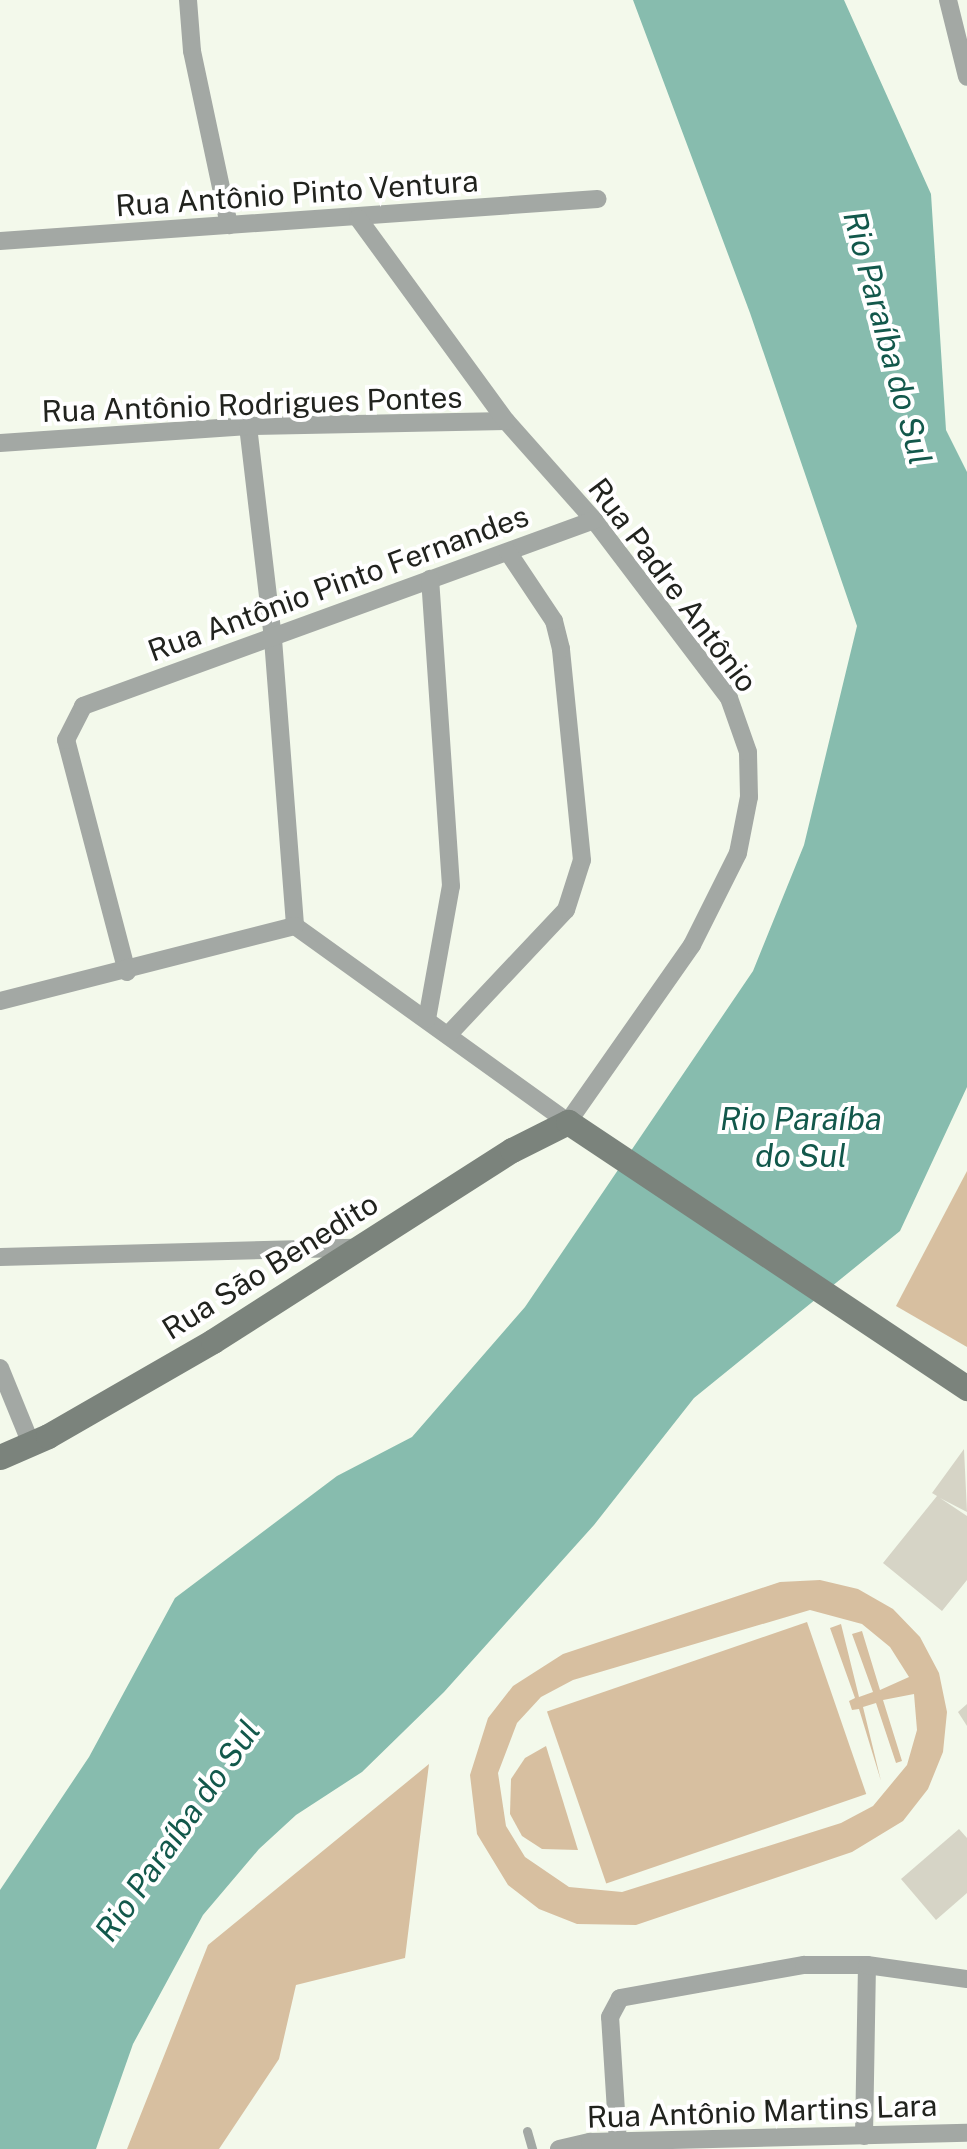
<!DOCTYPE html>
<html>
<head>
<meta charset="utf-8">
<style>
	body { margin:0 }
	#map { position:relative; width:967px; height:2149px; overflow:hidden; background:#f3f9eb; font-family:"Public Sans",sans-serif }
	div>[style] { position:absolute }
	.green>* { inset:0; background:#d7bfa0; transform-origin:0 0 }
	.water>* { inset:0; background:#87bcae }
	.building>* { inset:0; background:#d6d4c6 }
	.service>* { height:9px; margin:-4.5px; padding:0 4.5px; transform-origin:4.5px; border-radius:4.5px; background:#a3a8a4 }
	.minor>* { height:18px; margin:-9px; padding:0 9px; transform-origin:9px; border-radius:9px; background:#a3a8a4 }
	.secondary>* { height:25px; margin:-12.5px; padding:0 12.5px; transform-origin:12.5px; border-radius:12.5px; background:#7b837c }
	span { translate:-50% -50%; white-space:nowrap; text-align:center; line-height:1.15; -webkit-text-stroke:8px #fff; paint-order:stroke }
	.street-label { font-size:30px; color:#21231e }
	.water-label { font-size:32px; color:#12584b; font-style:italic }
</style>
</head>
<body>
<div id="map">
	<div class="green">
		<div style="clip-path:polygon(967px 1171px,967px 1347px,896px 1306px)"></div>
		<div style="clip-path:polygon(evenodd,820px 1580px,858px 1589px,893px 1609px,920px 1637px,939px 1673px,947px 1712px,943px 1752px,928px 1789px,903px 1821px,852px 1852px,636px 1925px,577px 1924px,539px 1909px,508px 1885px,477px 1834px,470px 1775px,488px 1718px,513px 1686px,563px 1654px,780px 1582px,820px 1580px,810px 1610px,862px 1624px,890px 1647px,909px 1677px,880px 1690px,862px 1631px,852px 1634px,873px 1692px,859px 1697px,841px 1624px,830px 1628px,855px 1698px,849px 1701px,852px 1710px,859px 1709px,881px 1781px,863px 1707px,876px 1703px,896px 1763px,902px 1761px,883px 1700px,914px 1694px,917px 1730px,907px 1765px,873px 1806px,841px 1823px,622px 1892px,569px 1887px,525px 1857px,506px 1826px,498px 1773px,517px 1723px,541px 1697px,573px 1680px,810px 1610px)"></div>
		<div style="left:807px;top:1622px;width:182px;height:275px;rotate:71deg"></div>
		<div style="clip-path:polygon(546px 1746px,578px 1850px,542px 1849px,522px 1836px,510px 1814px,511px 1779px,525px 1758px)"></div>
		<div style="clip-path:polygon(429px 1764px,405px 1958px,296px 1985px,279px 2059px,219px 2149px,127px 2149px,208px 1945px)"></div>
	</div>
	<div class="water">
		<div style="clip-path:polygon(633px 0,844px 0,931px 194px,946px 430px,967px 472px,967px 1087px,900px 1231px,694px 1398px,594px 1525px,444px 1692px,362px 1772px,296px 1815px,259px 1849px,203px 1915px,133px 2044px,96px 2149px,0 2149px,0 1890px,89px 1757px,175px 1598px,337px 1476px,412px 1437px,525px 1307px,753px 971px,804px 845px,857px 626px,750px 313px)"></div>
	</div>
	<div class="building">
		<div style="clip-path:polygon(964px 1449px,967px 1512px,940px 1498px,967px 1516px,967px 1580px,942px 1611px,883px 1563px,937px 1496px,932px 1493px)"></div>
		<div style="clip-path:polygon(967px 1704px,967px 1726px,958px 1712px)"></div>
		<div style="clip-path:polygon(959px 1829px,967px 1838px,967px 1893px,936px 1920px,901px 1879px)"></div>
	</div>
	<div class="service">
		<div style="left:527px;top:2131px;width:19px;rotate:74deg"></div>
	</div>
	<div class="minor">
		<div style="left:188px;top:0;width:51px;rotate:85.5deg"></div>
		<div style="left:192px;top:51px;width:178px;rotate:78deg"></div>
		<div style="left:948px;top:0;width:79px;rotate:76.1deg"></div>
		<div style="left:0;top:241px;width:599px;rotate:-4.02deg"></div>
		<div style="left:248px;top:426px;width:214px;rotate:83.3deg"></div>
		<div style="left:273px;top:639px;width:288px;rotate:85.6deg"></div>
		<div style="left:0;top:443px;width:249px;rotate:-3.9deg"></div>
		<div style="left:248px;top:426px;width:258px;rotate:-1.1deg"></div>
		<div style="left:295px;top:926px;width:336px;rotate:35.7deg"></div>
		<div style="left:568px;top:1122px;width:216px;rotate:-55deg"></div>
		<div style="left:692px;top:945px;width:103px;rotate:-63.4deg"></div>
		<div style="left:738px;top:853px;width:57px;rotate:-78.9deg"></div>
		<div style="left:749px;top:797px;width:45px;rotate:-91.3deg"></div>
		<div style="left:748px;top:752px;width:57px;rotate:-109.4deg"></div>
		<div style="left:729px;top:698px;width:223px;rotate:-127.2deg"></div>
		<div style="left:594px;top:520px;width:132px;rotate:-131.6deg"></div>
		<div style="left:506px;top:421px;width:251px;rotate:-126.1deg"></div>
		<div style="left:127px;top:972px;width:240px;rotate:-104.7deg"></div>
		<div style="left:66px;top:740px;width:38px;rotate:-63deg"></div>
		<div style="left:83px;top:706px;width:544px;rotate:-20deg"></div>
		<div style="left:0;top:1001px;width:304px;rotate:-14.3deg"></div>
		<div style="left:427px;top:1019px;width:135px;rotate:-79.8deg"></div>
		<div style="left:451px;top:886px;width:308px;rotate:-93.9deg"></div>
		<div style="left:448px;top:1035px;width:172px;rotate:-46.7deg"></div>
		<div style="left:566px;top:910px;width:52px;rotate:-72.3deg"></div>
		<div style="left:582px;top:860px;width:212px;rotate:-95.7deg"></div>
		<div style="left:561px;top:649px;width:29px;rotate:-104deg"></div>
		<div style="left:554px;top:621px;width:83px;rotate:-123.7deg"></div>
		<div style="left:0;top:1257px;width:354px;rotate:-1.5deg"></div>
		<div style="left:0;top:1368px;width:82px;rotate:67.8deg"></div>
		<div style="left:864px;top:2136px;width:171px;rotate:-89deg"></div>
		<div style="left:618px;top:2143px;width:126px;rotate:-93.6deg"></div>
		<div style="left:610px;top:2017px;width:21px;rotate:-62deg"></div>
		<div style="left:620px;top:1998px;width:187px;rotate:-10.2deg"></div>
		<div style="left:804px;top:1965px;width:63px"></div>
		<div style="left:867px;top:1965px;width:101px;rotate:8deg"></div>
		<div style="left:559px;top:2149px;width:32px;rotate:-13deg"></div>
		<div style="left:590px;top:2142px;width:377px;rotate:-1.4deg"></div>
	</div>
	<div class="secondary">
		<div style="left:0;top:1457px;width:52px;rotate:-23.6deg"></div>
		<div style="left:48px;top:1436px;width:190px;rotate:-29.9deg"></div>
		<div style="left:213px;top:1341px;width:355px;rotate:-32.6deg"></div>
		<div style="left:512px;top:1150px;width:63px;rotate:-26.6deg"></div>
		<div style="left:568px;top:1122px;width:480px;rotate:33.7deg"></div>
	</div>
	<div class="street-label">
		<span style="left:297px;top:193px;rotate:-4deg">Rua Antônio Pinto Ventura</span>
		<span style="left:252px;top:404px;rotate:-2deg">Rua Antônio Rodrigues Pontes</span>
		<span style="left:338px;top:583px;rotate:-20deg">Rua Antônio Pinto Fernandes</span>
		<span style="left:673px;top:585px;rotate:53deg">Rua Padre Antônio</span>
		<span style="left:270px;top:1266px;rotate:-32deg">Rua São Benedito</span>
		<span style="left:762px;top:2111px;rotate:-2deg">Rua Antônio Martins Lara</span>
	</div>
	<div class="water-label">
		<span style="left:887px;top:338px;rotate:75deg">Rio Paraíba do Sul</span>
		<span style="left:801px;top:1138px">Rio Paraíba<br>do Sul</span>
		<span style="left:178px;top:1831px;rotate:-55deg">Rio Paraíba do Sul</span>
	</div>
</div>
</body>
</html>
